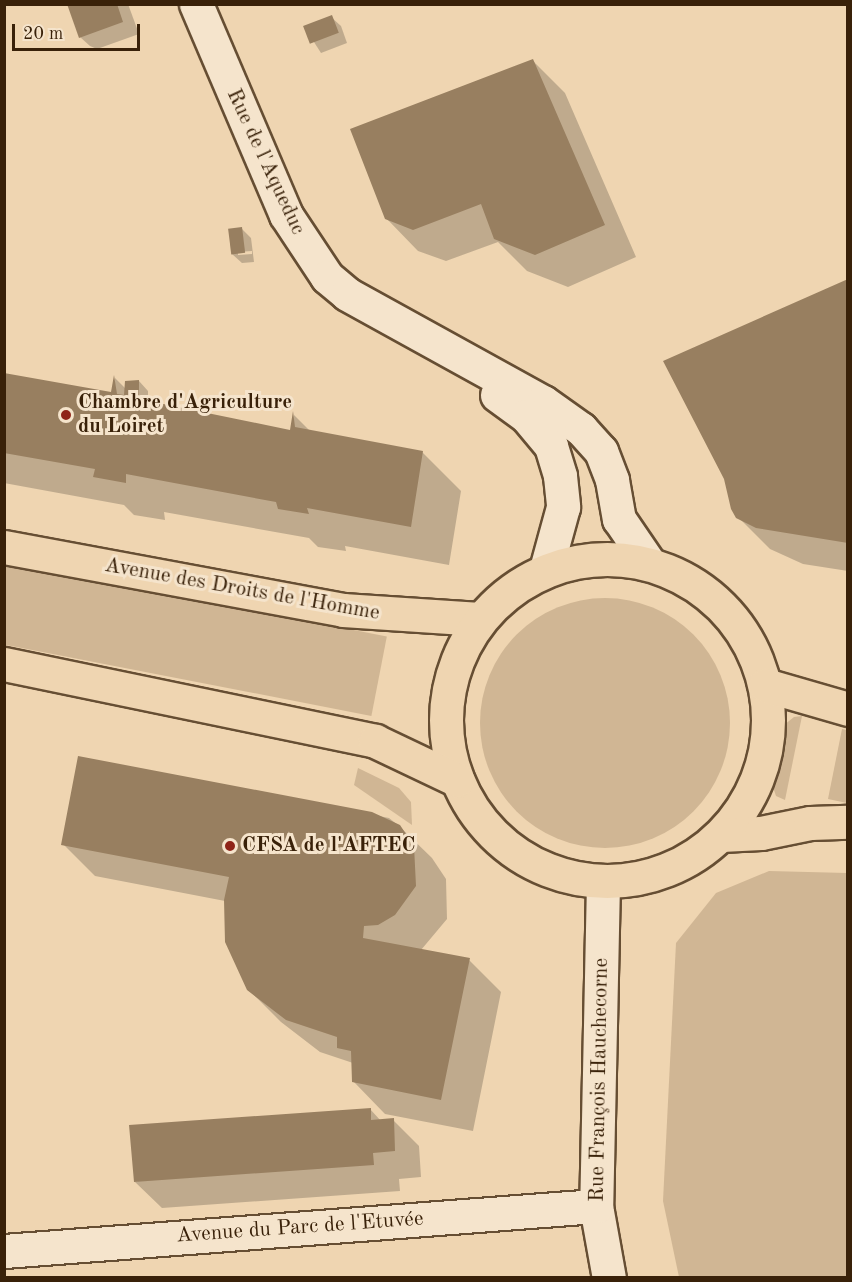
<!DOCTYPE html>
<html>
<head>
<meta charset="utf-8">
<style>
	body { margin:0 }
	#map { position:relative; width:852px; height:1282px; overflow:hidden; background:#efd5b1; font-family:"Old Standard TT",serif }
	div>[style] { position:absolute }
	.green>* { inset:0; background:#d0b694; transform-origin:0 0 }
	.round { border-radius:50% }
	.shadow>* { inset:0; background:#0003 }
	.building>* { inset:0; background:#987f60; transform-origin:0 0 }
	.roads { filter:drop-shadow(2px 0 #664e33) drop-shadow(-2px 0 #664e33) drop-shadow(0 2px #664e33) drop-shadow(0 -2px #664e33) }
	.minor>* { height:33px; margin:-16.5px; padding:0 16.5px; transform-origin:16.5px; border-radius:16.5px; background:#f5e4cc }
	.primary>* { height:33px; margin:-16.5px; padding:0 16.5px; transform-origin:16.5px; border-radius:16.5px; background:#efd5b1 }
	.primary>.ring { margin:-16.5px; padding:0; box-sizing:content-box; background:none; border:33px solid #efd5b1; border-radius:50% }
	.dots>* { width:16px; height:16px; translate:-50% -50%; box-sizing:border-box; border:3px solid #f5e4cc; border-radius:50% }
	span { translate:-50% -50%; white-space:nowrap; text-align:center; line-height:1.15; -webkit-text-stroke:6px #f5e4cc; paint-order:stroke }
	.street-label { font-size:21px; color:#392109 }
	.poi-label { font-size:21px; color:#392109; font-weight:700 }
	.left { translate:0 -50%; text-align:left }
	.frame { position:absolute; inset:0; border:6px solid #392109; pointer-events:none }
	.scale { position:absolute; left:12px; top:24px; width:128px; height:27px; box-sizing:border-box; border:3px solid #392109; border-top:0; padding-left:8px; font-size:18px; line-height:21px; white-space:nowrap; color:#392109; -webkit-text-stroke:4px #f5e4cc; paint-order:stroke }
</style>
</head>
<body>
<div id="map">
	<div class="green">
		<div style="left:4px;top:562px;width:390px;height:81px;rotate:11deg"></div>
		<div class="round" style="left:480px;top:598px;width:250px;height:250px"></div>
		<div style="clip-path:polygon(802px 716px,785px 800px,776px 796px,772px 784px,784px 725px,794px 717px)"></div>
		<div style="clip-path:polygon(842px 729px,847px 730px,847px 803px,828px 799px)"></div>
		<div style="clip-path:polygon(358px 768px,399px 788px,411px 802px,412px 825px,354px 785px)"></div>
		<div style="clip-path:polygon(769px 871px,847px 873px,847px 1277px,679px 1277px,663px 1201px,676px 943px,716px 893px)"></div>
	</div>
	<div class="shadow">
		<div style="clip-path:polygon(68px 4px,128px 4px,139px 34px,97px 49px,90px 46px,80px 37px)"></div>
		<div style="clip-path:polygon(331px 17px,341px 26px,347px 43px,321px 53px,305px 28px)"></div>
		<div style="clip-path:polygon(533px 61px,565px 93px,636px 257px,568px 287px,527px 271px,498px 242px,446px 261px,418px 251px,386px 218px)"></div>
		<div style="clip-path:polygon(evenodd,242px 229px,251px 238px,254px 262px,242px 263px,232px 254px,242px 229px,252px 251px,252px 254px,238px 255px,238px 252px,252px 251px)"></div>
		<div style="clip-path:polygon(848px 282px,848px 571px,803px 564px,770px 549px,738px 517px)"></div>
		<div style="clip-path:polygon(4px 375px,112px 394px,115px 378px,126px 389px,139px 381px,148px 391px,148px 402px,291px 432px,294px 415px,310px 431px,422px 452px,461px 491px,449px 565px,345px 546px,346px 551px,318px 547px,309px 538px,164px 512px,165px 520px,134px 515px,124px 505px,4px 483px)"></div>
		<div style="clip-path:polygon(79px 757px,389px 818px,399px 826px,432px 858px,446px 879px,447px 919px,421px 950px,469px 960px,501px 992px,473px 1131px,385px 1114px,353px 1081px,353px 1063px,320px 1052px,281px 1022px,248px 989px,225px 901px,95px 876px,63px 844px)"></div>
		<div style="clip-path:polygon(370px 1109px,381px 1121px,393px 1120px,419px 1146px,421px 1177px,399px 1179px,400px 1191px,162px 1208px,135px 1182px)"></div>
	</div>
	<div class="building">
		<div style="clip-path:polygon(67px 4px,117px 4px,123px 22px,79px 38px)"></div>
		<div style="left:332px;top:15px;width:19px;height:31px;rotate:69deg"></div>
		<div style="clip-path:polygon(533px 59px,605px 225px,535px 255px,494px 239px,481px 204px,413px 230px,385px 219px,350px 129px)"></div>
		<div style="left:242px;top:227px;width:26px;height:14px;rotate:83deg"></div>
		<div style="clip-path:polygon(848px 279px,848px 543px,756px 528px,736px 518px,731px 509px,724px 479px,663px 361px)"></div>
		<div style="clip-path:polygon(4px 373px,111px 392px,114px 375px,117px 394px,124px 395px,125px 381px,139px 380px,139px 399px,290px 430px,293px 411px,295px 427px,423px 451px,411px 527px,307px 508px,309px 514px,278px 509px,276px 502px,126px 474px,126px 483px,93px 477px,95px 469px,4px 453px)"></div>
		<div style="clip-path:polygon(78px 756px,372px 812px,400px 825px,414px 846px,416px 886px,395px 915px,378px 925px,364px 926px,363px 938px,470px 958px,441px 1100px,352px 1082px,351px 1051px,337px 1048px,337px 1037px,286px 1020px,247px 990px,225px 942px,224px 900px,229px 877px,61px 845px)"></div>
		<div style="clip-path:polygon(371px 1108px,371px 1120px,394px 1118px,395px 1151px,373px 1153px,374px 1165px,134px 1182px,129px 1125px)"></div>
	</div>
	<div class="roads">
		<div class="minor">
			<div style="left:196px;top:4px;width:229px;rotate:66.9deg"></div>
			<div style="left:286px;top:215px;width:74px;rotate:56.5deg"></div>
			<div style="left:327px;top:277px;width:26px;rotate:40deg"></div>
			<div style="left:347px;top:294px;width:224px;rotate:28.9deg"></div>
			<div style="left:543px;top:402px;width:47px;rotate:35.4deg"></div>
			<div style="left:581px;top:429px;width:30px;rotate:48deg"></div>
			<div style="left:601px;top:451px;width:31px;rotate:69deg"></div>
			<div style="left:612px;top:480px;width:40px;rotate:80deg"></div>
			<div style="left:619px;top:519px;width:53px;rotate:55.7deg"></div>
			<div style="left:497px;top:395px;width:36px;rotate:36deg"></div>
			<div style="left:526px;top:416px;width:39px;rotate:50deg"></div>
			<div style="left:551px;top:446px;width:31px;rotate:73deg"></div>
			<div style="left:560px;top:476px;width:31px;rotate:84deg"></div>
			<div style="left:563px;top:507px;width:64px;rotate:105.3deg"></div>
			<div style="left:603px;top:882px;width:324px;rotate:91.2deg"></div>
			<div style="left:596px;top:1206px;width:73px;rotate:79.8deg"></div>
			<div style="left:4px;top:1251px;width:594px;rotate:-4.35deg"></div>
		</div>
		<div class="primary">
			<div style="left:4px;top:547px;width:345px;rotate:10.5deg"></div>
			<div style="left:343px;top:610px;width:137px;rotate:3.8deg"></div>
			<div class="ring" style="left:446px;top:559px;width:289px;height:289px"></div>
			<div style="left:4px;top:664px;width:379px;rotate:11.7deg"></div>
			<div style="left:375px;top:741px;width:91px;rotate:25.4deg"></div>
			<div style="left:765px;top:685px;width:86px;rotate:16.1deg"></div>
			<div style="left:721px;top:835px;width:40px;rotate:-2.9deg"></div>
			<div style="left:761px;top:833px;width:50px;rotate:-11.5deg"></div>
			<div style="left:810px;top:823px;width:38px;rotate:-2deg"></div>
		</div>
	</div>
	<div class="dots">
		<div style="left:66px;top:415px;background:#8f2418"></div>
		<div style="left:230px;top:846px;background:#8f2418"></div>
	</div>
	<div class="street-label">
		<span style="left:265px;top:162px;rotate:65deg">Rue de l'Aqueduc</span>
		<span style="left:242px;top:590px;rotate:10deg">Avenue des Droits de l'Homme</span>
		<span style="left:600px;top:1080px;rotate:-89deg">Rue François Hauchecorne</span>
		<span style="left:300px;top:1228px;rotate:-4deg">Avenue du Parc de l'Etuvée</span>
	</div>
	<div class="poi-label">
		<span class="left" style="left:78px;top:415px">Chambre d'Agriculture<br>du Loiret</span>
		<span class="left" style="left:242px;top:846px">CFSA de l'AFTEC</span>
	</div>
	<div class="frame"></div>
	<div class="scale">20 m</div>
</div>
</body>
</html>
